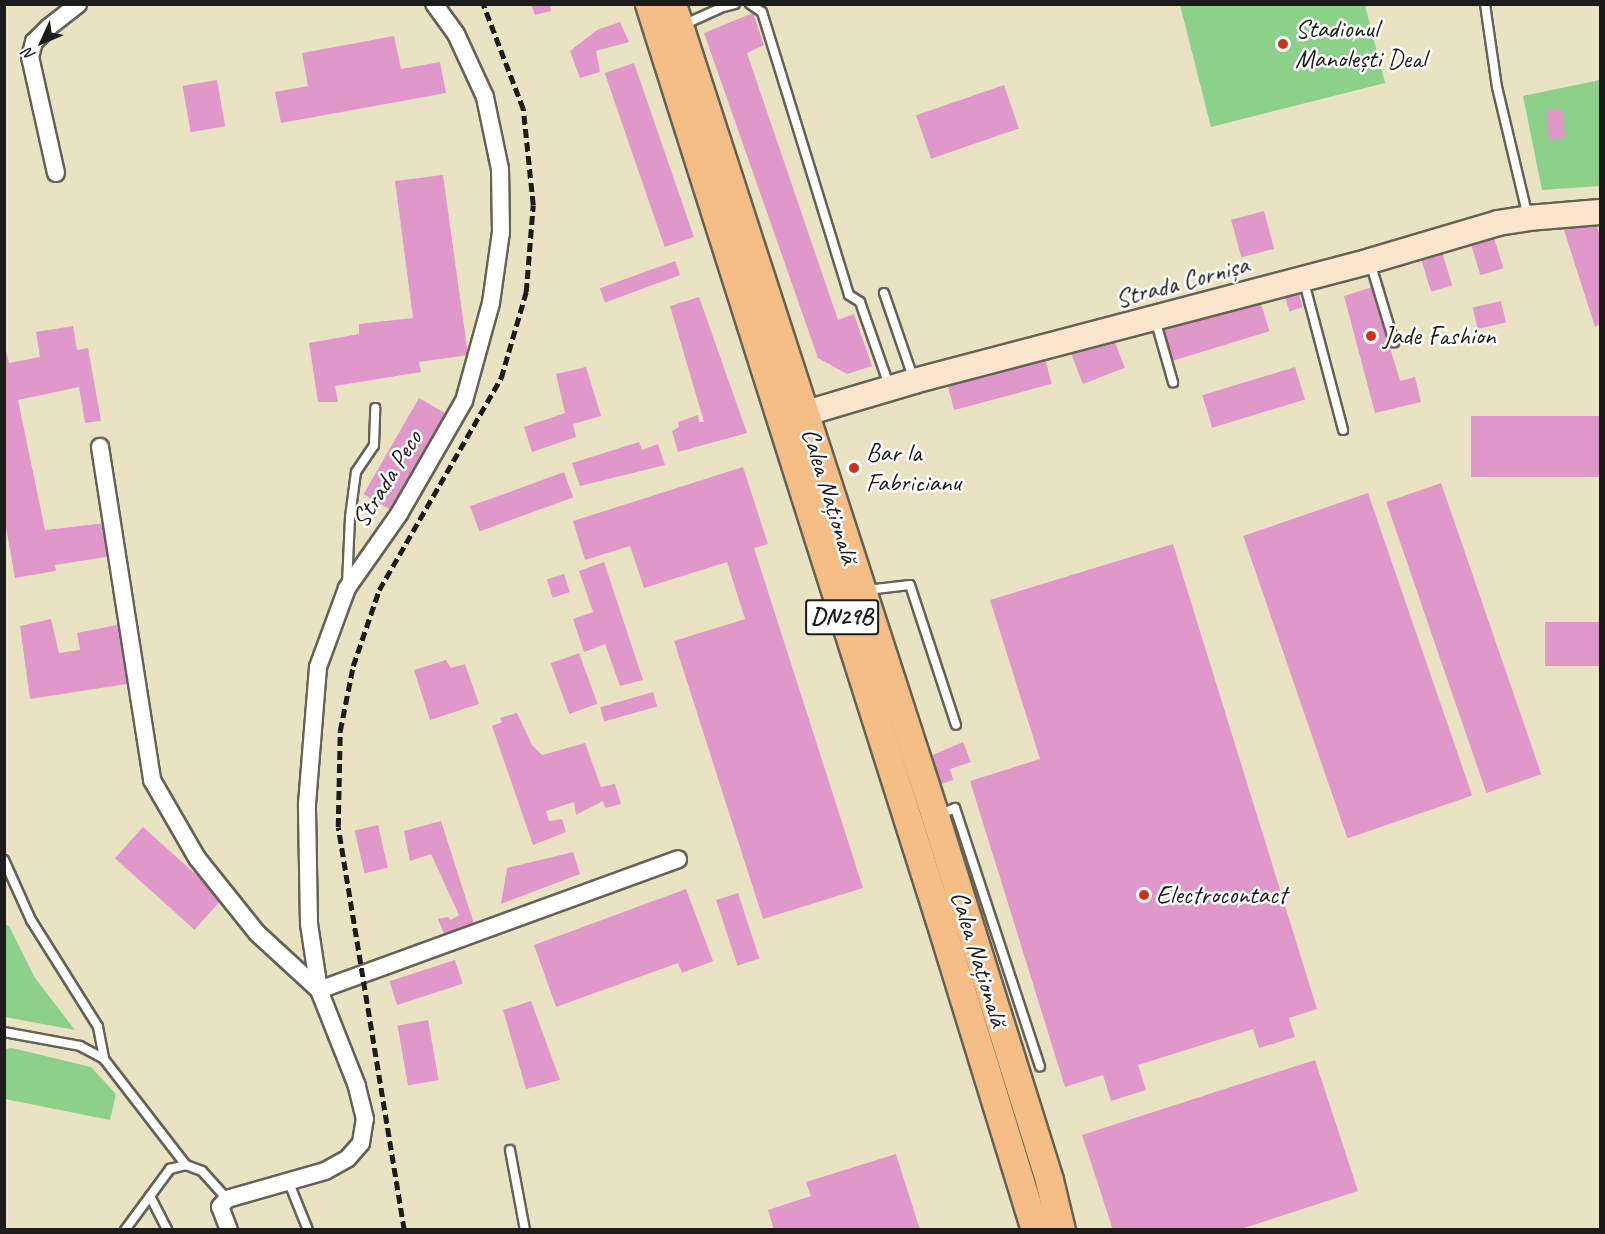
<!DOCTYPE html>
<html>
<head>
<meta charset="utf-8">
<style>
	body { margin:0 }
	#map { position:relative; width:1605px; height:1234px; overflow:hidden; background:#eae3c3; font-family:Caveat,sans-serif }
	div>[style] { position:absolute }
	.green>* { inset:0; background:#8cd089 }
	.building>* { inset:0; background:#e098cb; transform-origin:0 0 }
	.roads { filter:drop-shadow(2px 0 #646256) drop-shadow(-2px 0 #646256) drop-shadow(0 2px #646256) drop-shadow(0 -2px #646256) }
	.lane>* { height:8px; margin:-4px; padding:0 4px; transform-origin:4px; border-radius:4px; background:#fff }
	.street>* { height:16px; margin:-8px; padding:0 8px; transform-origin:8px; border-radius:8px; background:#fff }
	.secondary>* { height:24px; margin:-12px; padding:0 12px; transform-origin:12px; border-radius:12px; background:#fbe5cf }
	.primary>* { height:27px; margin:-13.5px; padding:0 13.5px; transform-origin:13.5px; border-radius:13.5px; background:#f6be87 }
	.rail>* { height:4.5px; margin-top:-2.25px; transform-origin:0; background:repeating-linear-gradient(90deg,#1c1c1c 0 9px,transparent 0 13.5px) }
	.dots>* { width:16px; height:16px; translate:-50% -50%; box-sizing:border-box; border:3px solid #fff; border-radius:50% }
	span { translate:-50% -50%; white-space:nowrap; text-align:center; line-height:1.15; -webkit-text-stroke:5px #fff; paint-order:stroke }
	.shield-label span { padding:2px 4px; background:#fff; border:2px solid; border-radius:4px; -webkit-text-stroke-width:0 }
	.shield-label { font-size:24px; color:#1c1c1c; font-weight:700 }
	.poi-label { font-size:26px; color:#1c1c1c }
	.left { translate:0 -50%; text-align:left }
	.street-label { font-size:26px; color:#1c1c1c }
	.frame { position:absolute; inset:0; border:6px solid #1c1c1c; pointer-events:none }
	.north { position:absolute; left:12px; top:12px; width:60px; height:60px; -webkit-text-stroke:4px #fff; paint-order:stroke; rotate:226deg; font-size:16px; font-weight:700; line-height:24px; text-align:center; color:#1c1c1c }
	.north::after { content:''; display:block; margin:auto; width:21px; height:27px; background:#1c1c1c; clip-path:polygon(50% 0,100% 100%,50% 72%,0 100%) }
</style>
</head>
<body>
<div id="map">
	<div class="green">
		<div style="clip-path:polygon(1180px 5px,1365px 5px,1385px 83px,1211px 127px)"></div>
		<div style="clip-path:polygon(1600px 80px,1600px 186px,1542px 190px,1523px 96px)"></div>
		<div style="clip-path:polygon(5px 924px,9px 926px,35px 978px,75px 1030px,5px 1017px)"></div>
		<div style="clip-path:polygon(12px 1048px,91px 1067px,116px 1094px,110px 1120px,5px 1099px,5px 1049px)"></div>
	</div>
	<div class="building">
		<div style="clip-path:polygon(531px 4px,549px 4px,551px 11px,535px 15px)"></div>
		<div style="clip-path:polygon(753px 13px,764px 45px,747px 53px,838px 320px,854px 314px,872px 366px,847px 374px,818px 358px,704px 33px)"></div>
		<div style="clip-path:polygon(620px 22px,629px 42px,596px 51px,600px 72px,580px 78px,570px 51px,597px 30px)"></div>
		<div style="clip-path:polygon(394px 36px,401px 69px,440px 62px,446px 93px,281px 123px,275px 92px,308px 86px,302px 53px)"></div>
		<div style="left:634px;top:63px;width:184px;height:31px;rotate:71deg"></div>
		<div style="left:217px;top:80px;width:47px;height:35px;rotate:80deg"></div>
		<div style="left:1004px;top:85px;width:46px;height:93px;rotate:71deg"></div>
		<div style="left:1562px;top:109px;width:29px;height:16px;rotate:84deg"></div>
		<div style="clip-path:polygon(443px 175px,468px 355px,419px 362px,421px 372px,335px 386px,338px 402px,318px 402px,309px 343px,359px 334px,359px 324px,413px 318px,395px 181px)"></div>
		<div style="left:1264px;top:211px;width:39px;height:34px;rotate:75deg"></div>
		<div style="clip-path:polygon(1563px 227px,1597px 227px,1600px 234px,1600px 324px,1595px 327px)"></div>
		<div style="left:1492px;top:231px;width:39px;height:24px;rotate:73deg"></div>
		<div style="left:1441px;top:249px;width:38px;height:22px;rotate:73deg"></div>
		<div style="left:675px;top:261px;width:15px;height:80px;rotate:70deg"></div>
		<div style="clip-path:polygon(1372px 287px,1400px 381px,1415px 377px,1421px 402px,1375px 413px,1344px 296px)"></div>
		<div style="left:1297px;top:289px;width:19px;height:14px;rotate:72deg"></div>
		<div style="left:1258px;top:294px;width:39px;height:101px;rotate:73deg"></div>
		<div style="clip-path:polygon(699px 297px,747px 433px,678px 452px,672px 431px,679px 427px,678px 422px,698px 415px,699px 422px,704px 422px,670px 306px)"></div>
		<div style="left:1501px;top:301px;width:22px;height:29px;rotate:77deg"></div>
		<div style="clip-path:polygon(73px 326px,77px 350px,88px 348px,101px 421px,85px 423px,79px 387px,18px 400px,45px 530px,106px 523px,112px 556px,55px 565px,56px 571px,15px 578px,4px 516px,4px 343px,9px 363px,40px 357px,36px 332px)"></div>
		<div style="left:1113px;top:337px;width:33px;height:45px;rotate:69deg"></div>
		<div style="left:1043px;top:351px;width:34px;height:101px;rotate:75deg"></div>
		<div style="clip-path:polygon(586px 367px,601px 416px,573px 424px,576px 437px,532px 452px,524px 427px,565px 413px,556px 374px)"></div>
		<div style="left:1295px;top:367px;width:34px;height:97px;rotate:73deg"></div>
		<div style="left:419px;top:398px;width:30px;height:111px;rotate:30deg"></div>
		<div style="left:1600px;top:416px;width:61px;height:129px;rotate:90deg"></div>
		<div style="clip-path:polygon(639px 442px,642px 450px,658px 444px,665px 465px,580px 486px,572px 463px)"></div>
		<div style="clip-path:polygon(743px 467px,768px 544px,754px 548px,863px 888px,763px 919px,674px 641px,745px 619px,727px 562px,644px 588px,630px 546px,585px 560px,573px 521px)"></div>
		<div style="left:564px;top:472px;width:27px;height:100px;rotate:70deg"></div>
		<div style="left:1441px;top:483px;width:308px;height:58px;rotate:71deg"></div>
		<div style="left:1368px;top:493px;width:320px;height:132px;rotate:71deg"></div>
		<div style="clip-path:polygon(1173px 544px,1317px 1009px,1289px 1018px,1295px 1037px,1259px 1048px,1253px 1029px,1138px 1065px,1146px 1090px,1111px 1101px,1103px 1075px,1065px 1087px,970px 781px,1040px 759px,990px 600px)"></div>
		<div style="clip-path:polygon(604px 562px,643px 680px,620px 686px,605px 644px,584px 652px,573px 619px,593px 612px,579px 571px)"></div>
		<div style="left:564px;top:574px;width:19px;height:18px;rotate:72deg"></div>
		<div style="clip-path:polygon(51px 619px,59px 653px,80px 650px,77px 633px,122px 624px,133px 683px,30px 699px,20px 626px)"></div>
		<div style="left:1600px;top:622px;width:44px;height:55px;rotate:90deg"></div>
		<div style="left:579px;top:653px;width:54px;height:30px;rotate:70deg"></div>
		<div style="clip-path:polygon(446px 660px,451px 668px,465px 664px,479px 704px,430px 720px,414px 670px)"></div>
		<div style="left:653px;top:692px;width:15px;height:55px;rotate:74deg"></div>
		<div style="clip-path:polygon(517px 713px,532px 745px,542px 755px,585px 743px,601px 787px,615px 784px,621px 804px,605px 808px,603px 801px,576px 815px,574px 802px,546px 811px,549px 821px,562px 819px,566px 832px,533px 845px,492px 726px,502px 722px,500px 718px)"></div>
		<div style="clip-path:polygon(963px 742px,971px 762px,950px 769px,953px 780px,933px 787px,923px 759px)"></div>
		<div style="clip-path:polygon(441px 821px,474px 924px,446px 939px,438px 919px,448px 917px,451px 920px,459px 915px,431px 854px,410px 861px,404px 831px)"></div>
		<div style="left:378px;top:825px;width:44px;height:24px;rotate:77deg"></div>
		<div style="left:143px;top:827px;width:107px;height:42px;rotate:42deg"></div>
		<div style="clip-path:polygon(573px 852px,580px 874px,501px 904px,507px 868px)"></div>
		<div style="clip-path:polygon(686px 889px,713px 961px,682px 973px,678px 963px,556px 1007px,534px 945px)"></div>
		<div style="left:738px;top:893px;width:69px;height:23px;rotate:72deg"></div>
		<div style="left:455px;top:960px;width:25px;height:69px;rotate:72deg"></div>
		<div style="clip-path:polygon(531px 1001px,560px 1080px,526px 1089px,503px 1010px)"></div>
		<div style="left:428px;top:1020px;width:61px;height:31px;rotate:80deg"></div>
		<div style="clip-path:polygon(1315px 1060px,1358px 1191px,1238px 1230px,1113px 1230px,1082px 1135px)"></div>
		<div style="clip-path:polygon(896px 1154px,920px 1230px,774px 1230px,768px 1210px,811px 1196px,806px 1182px)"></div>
	</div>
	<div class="roads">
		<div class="lane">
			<div style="left:750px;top:4px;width:14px;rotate:34deg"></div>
			<div style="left:762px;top:12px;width:296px;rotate:72.9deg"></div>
			<div style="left:849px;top:295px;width:13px;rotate:32deg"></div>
			<div style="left:860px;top:302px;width:91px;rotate:70.8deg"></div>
			<div style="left:1485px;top:4px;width:84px;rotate:81.8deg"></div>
			<div style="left:1497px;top:87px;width:134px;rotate:76.6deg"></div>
			<div style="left:683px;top:25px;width:44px;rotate:-24.2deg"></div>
			<div style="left:723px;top:7px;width:12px;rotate:-14deg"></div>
			<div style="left:1370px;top:262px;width:84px;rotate:73.3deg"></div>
			<div style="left:1304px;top:282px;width:153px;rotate:75.2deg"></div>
			<div style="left:884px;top:293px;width:92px;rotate:71deg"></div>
			<div style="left:1155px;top:319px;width:66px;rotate:74.1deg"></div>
			<div style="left:347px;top:584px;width:67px;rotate:-87.4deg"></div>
			<div style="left:350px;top:517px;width:45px;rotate:-82.4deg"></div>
			<div style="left:356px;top:472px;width:32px;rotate:-56deg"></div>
			<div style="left:374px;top:445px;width:37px;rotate:-88deg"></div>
			<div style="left:867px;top:590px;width:43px;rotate:-6.6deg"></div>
			<div style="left:910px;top:585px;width:147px;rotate:71.8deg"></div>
			<div style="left:938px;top:815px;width:18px;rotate:-22deg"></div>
			<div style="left:955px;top:808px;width:272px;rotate:71.8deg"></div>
			<div style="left:4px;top:860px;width:66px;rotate:65.8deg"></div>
			<div style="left:31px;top:920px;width:126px;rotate:57.9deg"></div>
			<div style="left:98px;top:1027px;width:33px;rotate:79deg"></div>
			<div style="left:4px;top:1032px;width:77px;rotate:10.4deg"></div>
			<div style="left:80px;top:1046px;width:27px;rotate:28deg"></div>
			<div style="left:104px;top:1059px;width:134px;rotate:52.3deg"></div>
			<div style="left:510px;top:1150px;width:81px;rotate:79.4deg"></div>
			<div style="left:289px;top:1183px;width:51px;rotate:68deg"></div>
			<div style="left:150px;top:1196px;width:38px;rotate:63deg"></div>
			<div style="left:125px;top:1230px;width:76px;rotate:-53.6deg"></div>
			<div style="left:170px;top:1169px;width:16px;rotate:-14deg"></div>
			<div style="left:186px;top:1165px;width:17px;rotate:21deg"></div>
			<div style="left:202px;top:1171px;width:38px;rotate:48deg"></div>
		</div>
		<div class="street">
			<div style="left:56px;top:173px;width:119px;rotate:-102.6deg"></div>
			<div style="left:30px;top:57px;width:16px;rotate:-75deg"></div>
			<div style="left:34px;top:42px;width:21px;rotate:-45deg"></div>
			<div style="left:49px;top:27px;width:37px;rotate:-38deg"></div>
			<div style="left:100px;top:447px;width:337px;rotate:81.1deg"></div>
			<div style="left:152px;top:780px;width:90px;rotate:60deg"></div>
			<div style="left:197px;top:858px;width:96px;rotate:51.3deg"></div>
			<div style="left:257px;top:933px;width:84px;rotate:42.6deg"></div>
			<div style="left:319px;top:990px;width:382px;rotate:-20deg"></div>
			<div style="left:229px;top:1230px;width:25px;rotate:-111deg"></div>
			<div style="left:220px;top:1207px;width:11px;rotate:-49deg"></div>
			<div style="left:227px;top:1199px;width:102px;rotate:-15.9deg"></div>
			<div style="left:325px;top:1171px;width:26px;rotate:-29deg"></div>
			<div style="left:348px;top:1158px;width:20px;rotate:-49deg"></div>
			<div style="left:361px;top:1143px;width:24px;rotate:-81deg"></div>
			<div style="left:365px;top:1119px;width:34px;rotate:-104deg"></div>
			<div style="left:357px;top:1086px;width:103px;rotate:-111.6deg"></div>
			<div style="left:319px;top:990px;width:67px;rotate:-98.6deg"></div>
			<div style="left:309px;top:924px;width:120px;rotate:-91deg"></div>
			<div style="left:307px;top:804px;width:137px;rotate:-85.4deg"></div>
			<div style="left:318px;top:667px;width:84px;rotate:-69.8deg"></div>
			<div style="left:347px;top:588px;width:90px;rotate:-54.9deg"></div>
			<div style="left:399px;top:514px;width:130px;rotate:-60.1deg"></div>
			<div style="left:464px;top:401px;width:102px;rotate:-74.6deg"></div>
			<div style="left:491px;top:303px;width:72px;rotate:-82deg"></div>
			<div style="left:501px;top:232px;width:63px;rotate:-90.9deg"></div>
			<div style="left:500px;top:169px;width:74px;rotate:-101.8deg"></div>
			<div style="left:485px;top:97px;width:69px;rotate:-114.7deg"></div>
			<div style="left:456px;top:34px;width:37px;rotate:-126deg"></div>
		</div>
		<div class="secondary">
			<div style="left:786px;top:419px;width:134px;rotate:-16.5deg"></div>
			<div style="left:914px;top:381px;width:472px;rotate:-14.7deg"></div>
			<div style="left:1370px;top:261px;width:134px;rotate:-16.5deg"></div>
			<div style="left:1498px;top:223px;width:30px;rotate:-9deg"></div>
			<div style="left:1528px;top:218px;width:72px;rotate:-4.8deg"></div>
		</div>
		<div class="primary">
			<div style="left:649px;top:4px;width:959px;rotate:72.4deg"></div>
			<div style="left:939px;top:918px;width:326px;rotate:72.9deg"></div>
			<div style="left:672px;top:4px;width:854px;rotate:72.05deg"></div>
			<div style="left:935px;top:816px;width:381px;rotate:72.6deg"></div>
			<div style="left:1049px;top:1180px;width:51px;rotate:76.5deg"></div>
		</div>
	</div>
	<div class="rail">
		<div style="left:404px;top:1230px;width:408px;rotate:-99.3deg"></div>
		<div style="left:338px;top:827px;width:96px;rotate:-88.8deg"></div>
		<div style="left:340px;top:731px;width:66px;rotate:-78.7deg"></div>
		<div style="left:353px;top:666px;width:80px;rotate:-71.1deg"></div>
		<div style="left:379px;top:590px;width:245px;rotate:-60.1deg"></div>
		<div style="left:501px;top:378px;width:90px;rotate:-73.8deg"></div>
		<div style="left:526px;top:292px;width:87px;rotate:-85.4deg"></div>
		<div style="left:533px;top:205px;width:97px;rotate:-95.9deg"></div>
		<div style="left:523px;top:109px;width:112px;rotate:-110.9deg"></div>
	</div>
	<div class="dots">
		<div style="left:1283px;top:44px;background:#c8321e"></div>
		<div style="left:1371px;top:336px;background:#c8321e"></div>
		<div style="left:854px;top:468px;background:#c8321e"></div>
		<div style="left:1144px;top:895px;background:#c8321e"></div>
	</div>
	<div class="shield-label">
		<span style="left:842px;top:617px">DN29B</span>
	</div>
	<div class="poi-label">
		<span class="left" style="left:1295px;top:44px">Stadionul<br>Manolești Deal</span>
		<span class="left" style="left:1383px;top:336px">Jade Fashion</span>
		<span class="left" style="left:866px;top:468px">Bar la<br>Fabricianu</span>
		<span class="left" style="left:1156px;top:895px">Electrocontact</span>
	</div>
	<div class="street-label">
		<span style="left:1182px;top:282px;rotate:-15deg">Strada Cornișa</span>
		<span style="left:387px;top:479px;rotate:-58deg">Strada Peco</span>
		<span style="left:830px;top:496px;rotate:73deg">Calea Națională</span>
		<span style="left:979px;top:959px;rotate:73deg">Calea Națională</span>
	</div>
	<div class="frame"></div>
	<div class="north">N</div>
</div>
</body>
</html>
